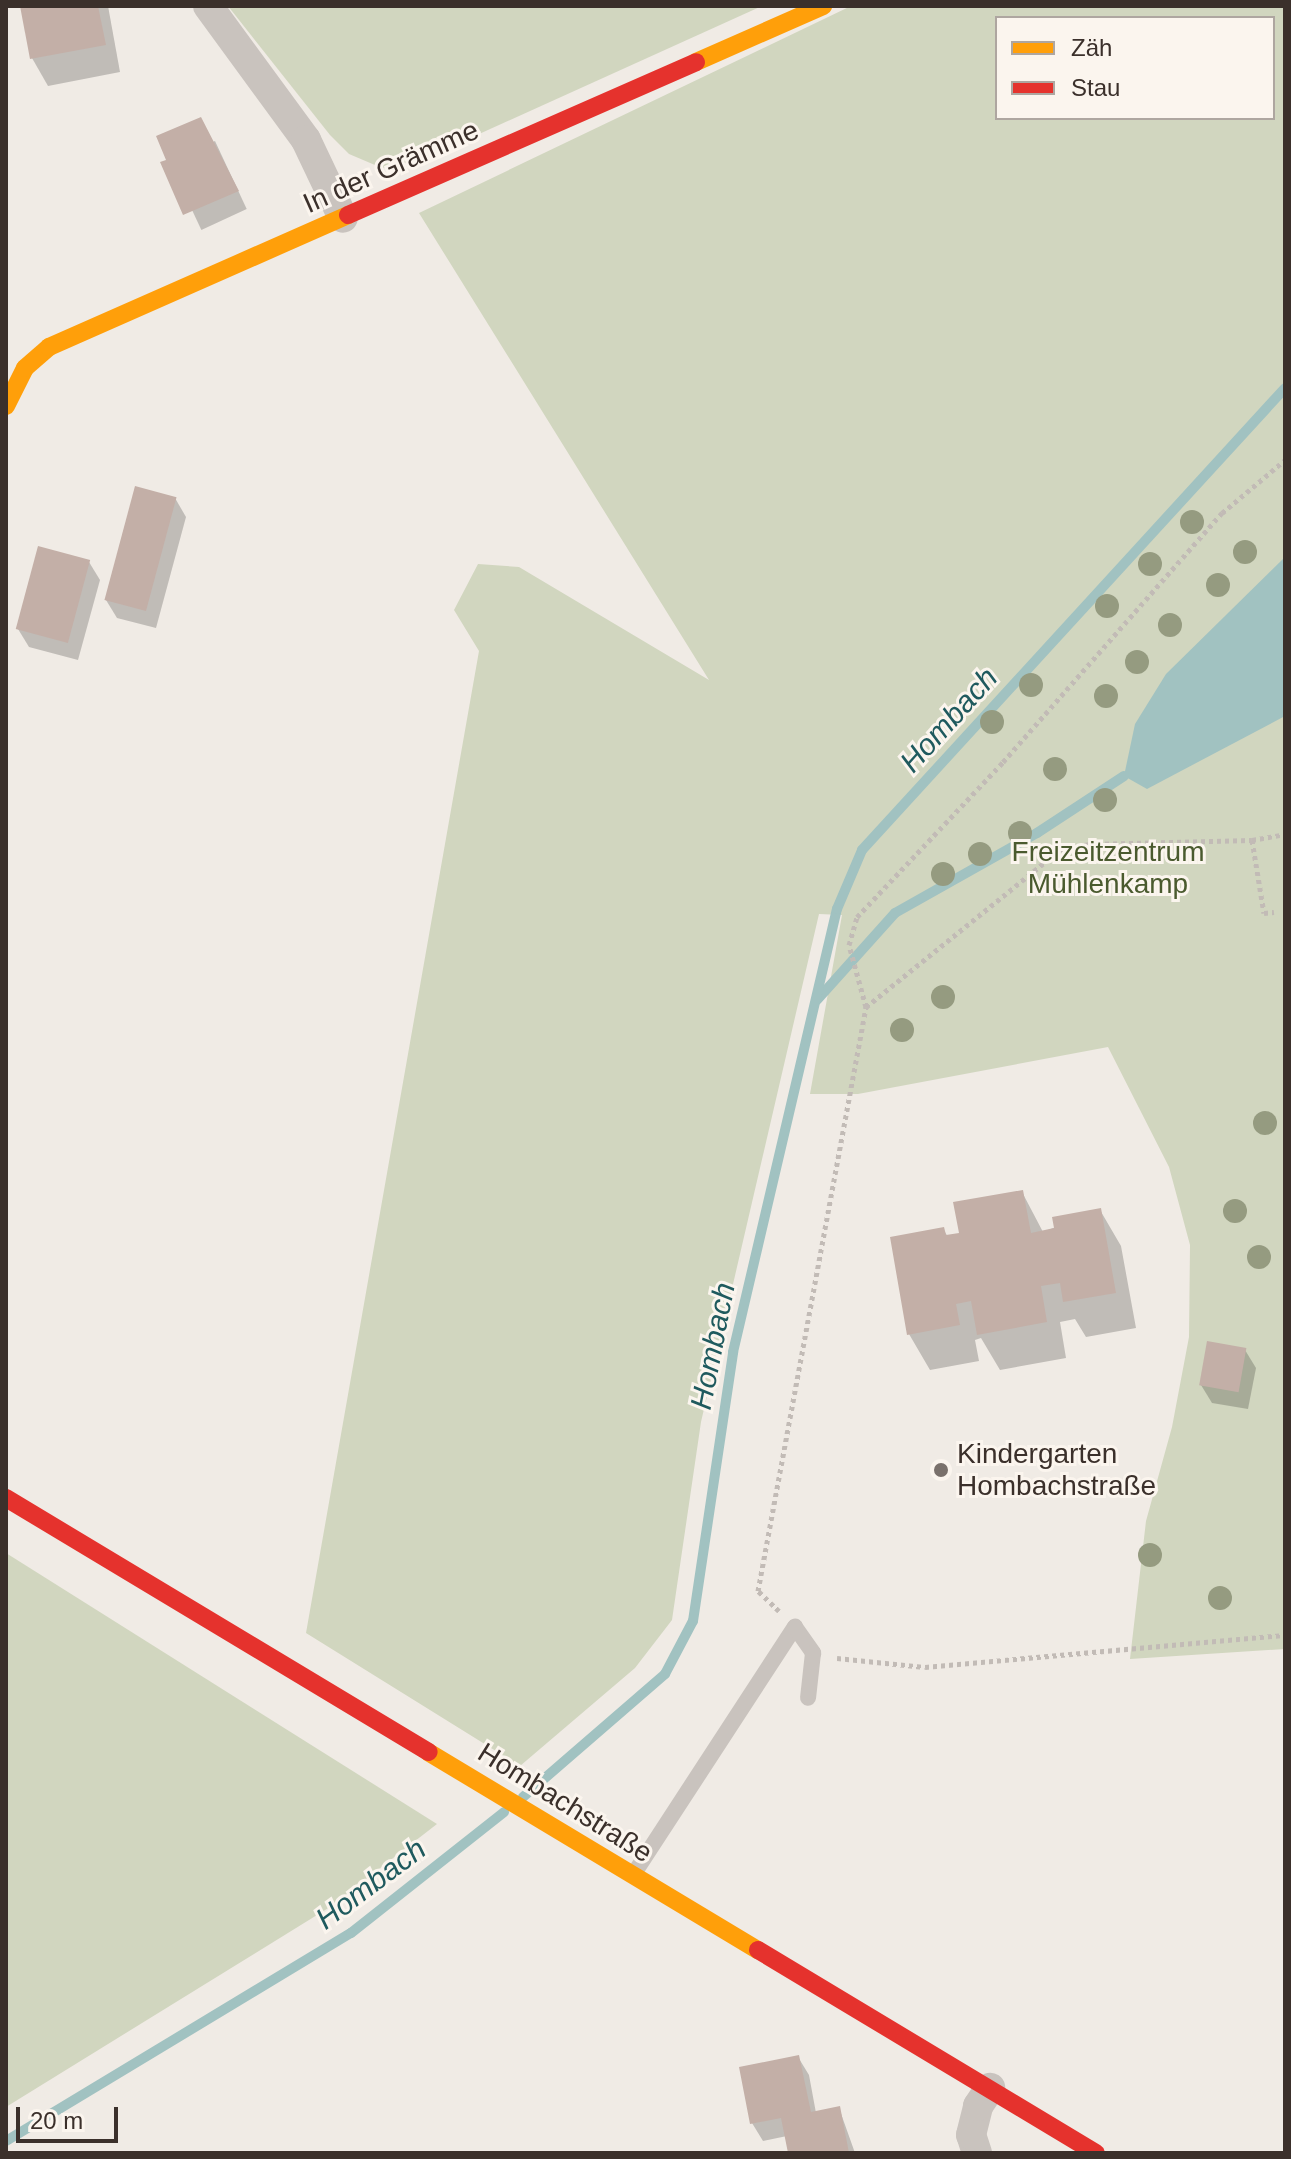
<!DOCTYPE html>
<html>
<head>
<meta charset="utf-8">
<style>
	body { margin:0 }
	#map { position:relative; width:1291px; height:2159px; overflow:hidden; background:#f0ebe5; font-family:Helvetica,sans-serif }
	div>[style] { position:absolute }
	.green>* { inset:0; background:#d1d6bf }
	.water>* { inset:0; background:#a1c2c1 }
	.shadow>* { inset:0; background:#0003; transform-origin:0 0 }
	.stream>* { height:10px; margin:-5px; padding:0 5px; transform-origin:5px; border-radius:5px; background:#a1c2c1 }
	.building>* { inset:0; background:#c3afa7; transform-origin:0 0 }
	.path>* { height:5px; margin-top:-2.5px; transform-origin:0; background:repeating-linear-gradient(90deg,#c2bbb6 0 4px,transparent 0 8px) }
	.lane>* { height:16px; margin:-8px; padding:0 8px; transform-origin:8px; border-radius:8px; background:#c9c3be }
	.street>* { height:30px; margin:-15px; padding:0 15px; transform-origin:15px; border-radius:15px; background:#c9c3be }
	.slow>* { height:18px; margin:-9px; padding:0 9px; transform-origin:9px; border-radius:9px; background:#ff9f0a }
	.jam>* { height:18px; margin:-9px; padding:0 9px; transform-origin:9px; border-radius:9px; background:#e5322d }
	.trees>* { width:24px; height:24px; margin:-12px; border-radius:50%; background:#959b80 }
	.dots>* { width:22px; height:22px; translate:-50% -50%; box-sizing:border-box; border:4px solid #fbf5ee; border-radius:50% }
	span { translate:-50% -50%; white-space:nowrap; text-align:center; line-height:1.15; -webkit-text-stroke:6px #fbf5ee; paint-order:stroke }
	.street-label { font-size:28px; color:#3b302b }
	.park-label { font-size:28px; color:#4a5a2e }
	.poi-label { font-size:28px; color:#3b302b }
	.left { translate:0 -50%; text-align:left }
	.water-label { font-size:30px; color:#1f5a5e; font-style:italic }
	.frame { position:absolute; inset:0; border:8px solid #3b302b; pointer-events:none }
	.legend { position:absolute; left:995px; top:16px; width:280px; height:104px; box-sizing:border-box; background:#fbf5ee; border:2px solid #aea6a0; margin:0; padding:10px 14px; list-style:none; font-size:24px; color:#3b302b }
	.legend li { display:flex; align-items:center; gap:16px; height:40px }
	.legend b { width:40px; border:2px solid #aea6a0 }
	.scale { position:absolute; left:16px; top:2107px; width:102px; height:36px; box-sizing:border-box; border:4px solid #3b302b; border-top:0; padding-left:10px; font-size:24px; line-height:28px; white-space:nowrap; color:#3b302b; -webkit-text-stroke:6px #fbf5ee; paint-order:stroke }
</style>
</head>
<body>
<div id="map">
	<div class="green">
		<div style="clip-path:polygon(228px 6px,762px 6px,424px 159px,382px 168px,349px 154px,330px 135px)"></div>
		<div style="clip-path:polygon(evenodd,851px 6px,1285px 6px,1285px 1649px,1130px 1659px,1146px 1521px,1172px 1427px,1189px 1337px,1190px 1245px,1169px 1167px,1108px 1047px,858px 1094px,810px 1094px,842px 915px,819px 914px,701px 1422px,672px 1620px,635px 1668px,520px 1766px,306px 1633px,479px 651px,454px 610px,478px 564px,519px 567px,709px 680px,419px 213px,851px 6px,997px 18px,1273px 18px,1273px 118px,997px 118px,997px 18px)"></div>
		<div style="clip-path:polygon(6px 1553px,437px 1824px,330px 1907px,6px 2107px)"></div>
	</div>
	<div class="water">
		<div style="clip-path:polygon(1285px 557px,1285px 716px,1147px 789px,1124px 776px,1135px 724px,1166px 674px)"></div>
	</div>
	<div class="shadow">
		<div style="clip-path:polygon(22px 6px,108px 6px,120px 72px,48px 86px,32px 58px)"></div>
		<div style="left:215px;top:141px;width:75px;height:50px;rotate:65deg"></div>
		<div style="clip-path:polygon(175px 498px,186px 517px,156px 628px,117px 618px,106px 600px)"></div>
		<div style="clip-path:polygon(89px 562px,100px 580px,78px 660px,29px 647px,18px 629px)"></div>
		<div style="clip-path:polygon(1022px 1192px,1043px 1232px,1100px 1210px,1121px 1246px,1136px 1328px,1086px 1337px,1075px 1319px,1060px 1322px,1066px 1358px,1000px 1370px,981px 1338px,975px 1340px,979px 1361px,930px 1370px,909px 1334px,943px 1229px,948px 1237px,961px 1235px)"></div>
		<div style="clip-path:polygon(1245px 1350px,1256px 1368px,1248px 1409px,1212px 1403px,1201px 1385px)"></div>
		<div style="clip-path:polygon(798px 2057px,809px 2075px,816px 2113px,839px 2108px,855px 2153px,790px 2153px,787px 2136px,763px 2141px,752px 2123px)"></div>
	</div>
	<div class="stream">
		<div style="left:817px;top:1000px;width:117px;rotate:-48.1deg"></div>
		<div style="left:895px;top:913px;width:163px;rotate:-29.4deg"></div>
		<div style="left:1037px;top:833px;width:104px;rotate:-33.2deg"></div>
		<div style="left:523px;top:1797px;width:188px;rotate:-40.9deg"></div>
		<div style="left:665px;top:1674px;width:60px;rotate:-62.2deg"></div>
		<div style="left:693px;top:1621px;width:272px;rotate:-81.5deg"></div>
		<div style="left:733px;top:1352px;width:455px;rotate:-76.8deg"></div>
		<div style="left:837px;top:909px;width:64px;rotate:-67deg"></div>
		<div style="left:862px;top:850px;width:626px;rotate:-47.52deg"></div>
		<div style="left:6px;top:2141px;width:403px;rotate:-31.1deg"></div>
		<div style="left:351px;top:1933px;width:195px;rotate:-38.3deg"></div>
	</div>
	<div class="building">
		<div style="clip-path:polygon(20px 6px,98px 6px,106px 45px,30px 59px)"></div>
		<div style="clip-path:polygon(201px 117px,239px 191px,183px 215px,160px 162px,166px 160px,156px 136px)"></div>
		<div style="left:135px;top:486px;width:43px;height:118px;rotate:15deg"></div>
		<div style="left:38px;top:546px;width:54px;height:86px;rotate:15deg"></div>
		<div style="clip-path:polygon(1023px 1190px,1031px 1233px,1054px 1228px,1052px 1217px,1101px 1208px,1116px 1293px,1063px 1302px,1060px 1283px,1041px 1286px,1047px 1322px,977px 1335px,971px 1301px,956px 1304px,960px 1325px,907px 1335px,890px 1237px,944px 1227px,946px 1235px,959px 1233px,953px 1202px)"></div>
		<div style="left:1207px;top:1341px;width:40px;height:45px;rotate:10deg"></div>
		<div style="clip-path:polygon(799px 2055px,811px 2112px,840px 2106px,849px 2153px,788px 2153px,781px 2118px,750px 2124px,739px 2067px)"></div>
	</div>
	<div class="path">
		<div style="left:1252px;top:840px;width:74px;rotate:80.7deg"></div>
		<div style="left:1264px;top:913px;width:10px;rotate:-6deg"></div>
		<div style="left:866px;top:1007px;width:64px;rotate:-105.3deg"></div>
		<div style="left:849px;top:945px;width:29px;rotate:-74deg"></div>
		<div style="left:857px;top:917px;width:213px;rotate:-46.7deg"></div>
		<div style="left:1003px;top:762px;width:332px;rotate:-48.7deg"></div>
		<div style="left:1222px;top:513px;width:82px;rotate:-40.1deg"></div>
		<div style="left:779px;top:1611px;width:29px;rotate:-136deg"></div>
		<div style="left:758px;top:1591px;width:594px;rotate:-79.52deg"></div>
		<div style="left:866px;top:1007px;width:251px;rotate:-39deg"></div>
		<div style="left:1061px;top:849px;width:28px;rotate:-10deg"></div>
		<div style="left:1089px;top:844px;width:163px;rotate:-1.4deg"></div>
		<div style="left:1252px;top:840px;width:34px;rotate:-10deg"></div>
		<div style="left:837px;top:1658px;width:88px;rotate:5.8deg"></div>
		<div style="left:925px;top:1667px;width:361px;rotate:-5.1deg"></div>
	</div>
	<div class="lane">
		<div style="left:635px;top:1872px;width:293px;rotate:-56.9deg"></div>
		<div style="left:795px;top:1627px;width:32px;rotate:55deg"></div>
		<div style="left:813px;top:1653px;width:45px;rotate:96.3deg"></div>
	</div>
	<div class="street">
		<div style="left:208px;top:6px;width:166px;rotate:53.8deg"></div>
		<div style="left:306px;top:140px;width:86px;rotate:64.6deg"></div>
		<div style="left:977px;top:2153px;width:19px;rotate:-108deg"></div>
		<div style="left:971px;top:2135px;width:30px;rotate:-76deg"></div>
		<div style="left:978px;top:2106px;width:22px;rotate:-56deg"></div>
	</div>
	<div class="slow">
		<div style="left:696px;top:62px;width:139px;rotate:-23.8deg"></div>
		<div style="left:6px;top:406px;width:42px;rotate:-63.4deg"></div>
		<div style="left:25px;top:368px;width:32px;rotate:-41deg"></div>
		<div style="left:49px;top:347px;width:327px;rotate:-23.8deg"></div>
		<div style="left:428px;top:1752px;width:385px;rotate:31deg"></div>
	</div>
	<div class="jam">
		<div style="left:348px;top:215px;width:380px;rotate:-23.7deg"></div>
		<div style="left:6px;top:1498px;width:493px;rotate:31deg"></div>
		<div style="left:758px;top:1950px;width:394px;rotate:31deg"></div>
	</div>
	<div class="trees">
		<div style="left:1192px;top:522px"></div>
		<div style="left:1245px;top:552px"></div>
		<div style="left:1150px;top:564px"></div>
		<div style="left:1218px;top:585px"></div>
		<div style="left:1107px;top:606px"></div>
		<div style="left:1170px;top:625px"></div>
		<div style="left:1137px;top:662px"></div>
		<div style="left:1031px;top:685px"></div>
		<div style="left:1106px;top:696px"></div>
		<div style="left:992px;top:722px"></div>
		<div style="left:1055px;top:769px"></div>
		<div style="left:1105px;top:800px"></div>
		<div style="left:1020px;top:833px"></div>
		<div style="left:980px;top:854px"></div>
		<div style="left:943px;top:874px"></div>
		<div style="left:943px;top:997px"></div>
		<div style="left:902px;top:1030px"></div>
		<div style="left:1265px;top:1123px"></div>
		<div style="left:1235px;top:1211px"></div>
		<div style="left:1259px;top:1257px"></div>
		<div style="left:1150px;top:1555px"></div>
		<div style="left:1220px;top:1598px"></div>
	</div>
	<div class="dots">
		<div style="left:941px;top:1470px;background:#7a716c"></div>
	</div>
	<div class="street-label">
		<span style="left:391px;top:167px;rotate:-24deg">In der Grämme</span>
		<span style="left:565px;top:1803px;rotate:32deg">Hombachstraße</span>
	</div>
	<div class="park-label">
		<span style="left:1108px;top:868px">Freizeitzentrum<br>Mühlenkamp</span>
	</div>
	<div class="poi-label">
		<span class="left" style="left:957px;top:1470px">Kindergarten<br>Hombachstraße</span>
	</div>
	<div class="water-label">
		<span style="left:949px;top:720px;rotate:-48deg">Hombach</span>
		<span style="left:713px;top:1346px;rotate:-79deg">Hombach</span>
		<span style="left:371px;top:1884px;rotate:-37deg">Hombach</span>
	</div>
	<div class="frame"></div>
	<ul class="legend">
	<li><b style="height:10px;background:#ff9f0a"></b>Zäh</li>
	<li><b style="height:10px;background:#e5322d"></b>Stau</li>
	</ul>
	<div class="scale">20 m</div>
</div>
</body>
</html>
